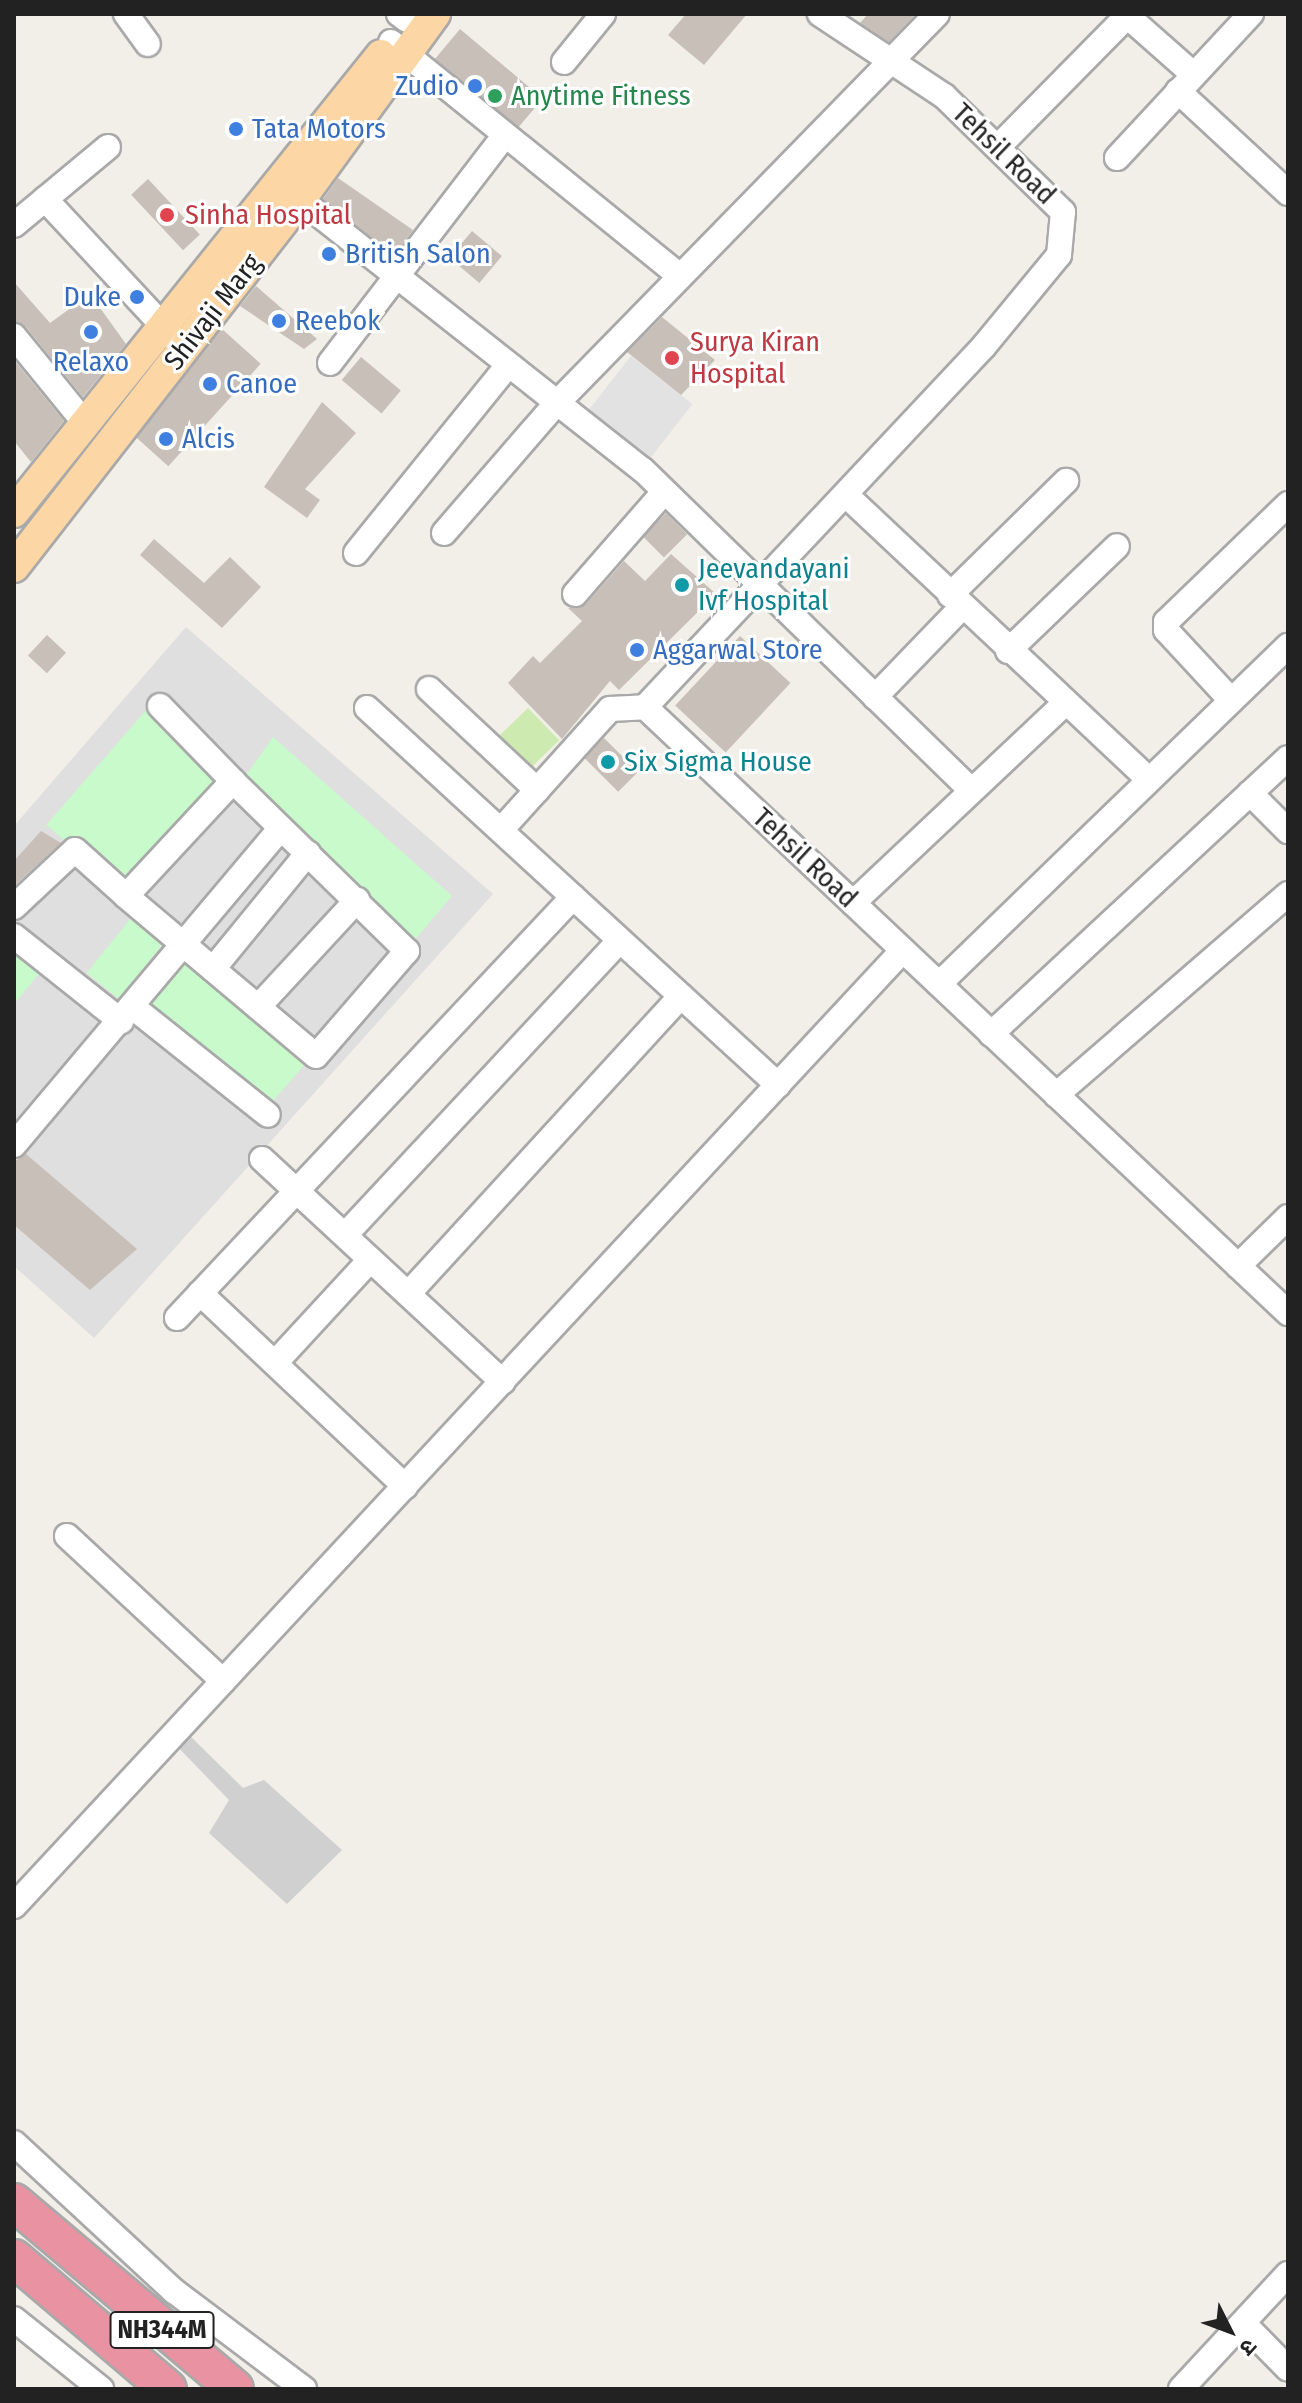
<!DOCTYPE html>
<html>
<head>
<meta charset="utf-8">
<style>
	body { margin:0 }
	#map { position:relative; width:1302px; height:2403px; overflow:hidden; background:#f2efe9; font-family:"Fira Sans Condensed","Noto Sans Devanagari",sans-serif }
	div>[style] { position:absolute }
	.residential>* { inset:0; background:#e0dfdf }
	.religious>* { inset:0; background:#d0d0d0 }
	.grass>* { inset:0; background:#cdebb0; transform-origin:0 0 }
	.park>* { inset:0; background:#c8facc; transform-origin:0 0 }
	.parking>* { inset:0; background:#e2e2e2; transform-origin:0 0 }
	.building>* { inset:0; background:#c7bfb8; transform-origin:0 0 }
	.roads { filter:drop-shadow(2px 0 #a9a9a9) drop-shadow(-2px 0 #a9a9a9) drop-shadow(0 2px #a9a9a9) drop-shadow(0 -2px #a9a9a9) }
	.minor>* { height:24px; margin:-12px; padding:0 12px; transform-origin:12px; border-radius:12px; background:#fff }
	.major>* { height:30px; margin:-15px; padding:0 15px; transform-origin:15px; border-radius:15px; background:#fcd6a4 }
	.highway>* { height:36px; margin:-18px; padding:0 18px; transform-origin:18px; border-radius:18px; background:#e892a2 }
	.dots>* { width:22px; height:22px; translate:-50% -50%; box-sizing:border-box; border:4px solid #fff; border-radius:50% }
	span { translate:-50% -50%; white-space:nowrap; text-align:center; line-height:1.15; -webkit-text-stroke:6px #fff; paint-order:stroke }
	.shield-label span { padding:2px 6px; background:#fff; border:2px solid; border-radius:6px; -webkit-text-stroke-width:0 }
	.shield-label { font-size:26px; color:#222; font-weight:700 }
	.shop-label { font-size:28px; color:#366cbe }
	.right { translate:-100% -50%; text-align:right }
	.left { translate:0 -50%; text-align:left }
	.leisure-label { font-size:28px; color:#27864d }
	.street-label { font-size:28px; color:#222 }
	.health-label { font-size:28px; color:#be3a42 }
	.culture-label { font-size:28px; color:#0d838f }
	.frame { position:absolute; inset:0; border:16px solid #222; pointer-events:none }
	.north { position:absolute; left:1190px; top:2291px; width:80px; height:80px; -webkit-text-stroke:6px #fff; paint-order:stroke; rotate:132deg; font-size:22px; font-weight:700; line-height:32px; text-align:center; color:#222 }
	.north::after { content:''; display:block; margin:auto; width:28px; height:36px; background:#222; clip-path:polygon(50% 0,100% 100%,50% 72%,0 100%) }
</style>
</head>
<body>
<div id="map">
	<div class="residential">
		<div style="clip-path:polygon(186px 627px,493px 894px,94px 1338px,14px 1266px,14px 826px)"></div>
	</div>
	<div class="religious">
		<div style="clip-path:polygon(182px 1728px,243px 1788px,264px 1780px,342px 1850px,287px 1904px,209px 1833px,229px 1800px,171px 1740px)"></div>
	</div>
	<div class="grass">
		<div style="left:528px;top:708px;width:45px;height:39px;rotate:46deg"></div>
	</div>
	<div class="park">
		<div style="left:154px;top:701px;width:112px;height:164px;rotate:41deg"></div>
		<div style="clip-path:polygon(273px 737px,452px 896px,413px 942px,242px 781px)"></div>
		<div style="left:132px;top:917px;width:41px;height:72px;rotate:39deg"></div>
		<div style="clip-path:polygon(14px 943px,43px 969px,14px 1004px)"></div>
		<div style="left:191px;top:956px;width:157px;height:67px;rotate:41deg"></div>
	</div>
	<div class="parking">
		<div style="left:631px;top:356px;width:78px;height:79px;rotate:38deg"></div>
	</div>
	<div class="building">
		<div style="clip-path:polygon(686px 14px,747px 14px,704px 65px,668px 35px)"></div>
		<div style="clip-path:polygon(868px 14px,916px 14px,889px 42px,860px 23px)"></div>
		<div style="left:460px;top:29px;width:108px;height:39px;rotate:40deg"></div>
		<div style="clip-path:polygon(338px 178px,413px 230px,394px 255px,323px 199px)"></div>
		<div style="left:148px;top:179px;width:76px;height:23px;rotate:47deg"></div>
		<div style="left:472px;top:231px;width:39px;height:35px;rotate:40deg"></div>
		<div style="clip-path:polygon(14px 282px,50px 323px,90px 294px,126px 344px,83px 397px,26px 327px,14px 321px)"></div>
		<div style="clip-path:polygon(256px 286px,317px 339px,304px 349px,240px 306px)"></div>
		<div style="clip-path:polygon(662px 317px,715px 360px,681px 395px,627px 352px)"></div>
		<div style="left:222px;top:329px;width:52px;height:138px;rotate:42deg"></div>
		<div style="left:361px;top:357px;width:52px;height:30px;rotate:40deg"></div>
		<div style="clip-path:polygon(14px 360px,64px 421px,31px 462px,14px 441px)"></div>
		<div style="clip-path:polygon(322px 402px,356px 433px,305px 489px,320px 500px,307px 518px,264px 487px)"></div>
		<div style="left:666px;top:513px;width:30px;height:33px;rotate:45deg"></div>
		<div style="clip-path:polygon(154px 539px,204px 583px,230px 557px,261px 587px,222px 628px,140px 555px)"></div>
		<div style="clip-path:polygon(671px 554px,716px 594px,619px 690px,610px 681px,562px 739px,508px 683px,533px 656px,540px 663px,582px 621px,568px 608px,586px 604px,624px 561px,645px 581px)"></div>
		<div style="left:47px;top:635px;width:26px;height:28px;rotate:43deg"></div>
		<div style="left:740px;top:636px;width:69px;height:95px;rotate:43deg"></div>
		<div style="left:604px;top:738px;width:48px;height:28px;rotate:45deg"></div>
		<div style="clip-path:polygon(41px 831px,61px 843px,14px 886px,14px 861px)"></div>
		<div style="clip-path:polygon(26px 1154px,137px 1249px,90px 1290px,14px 1225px,14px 1162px)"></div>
	</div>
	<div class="roads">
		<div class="minor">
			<div style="left:126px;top:14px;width:37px;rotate:54deg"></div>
			<div style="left:399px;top:14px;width:10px;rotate:37deg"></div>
			<div style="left:1125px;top:14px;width:91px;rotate:41.4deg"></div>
			<div style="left:391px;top:42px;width:372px;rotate:39deg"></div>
			<div style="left:564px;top:62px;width:62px;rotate:-50.9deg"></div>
			<div style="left:1178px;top:91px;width:150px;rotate:42.8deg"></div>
			<div style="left:998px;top:147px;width:184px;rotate:-45.4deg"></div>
			<div style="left:1117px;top:158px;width:197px;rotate:-47.1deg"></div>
			<div style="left:288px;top:190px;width:452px;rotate:38.3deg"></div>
			<div style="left:643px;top:470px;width:457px;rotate:44.3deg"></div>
			<div style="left:45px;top:199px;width:190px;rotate:47.1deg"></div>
			<div style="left:14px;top:225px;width:122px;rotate:-39.7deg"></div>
			<div style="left:14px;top:336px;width:112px;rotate:50.8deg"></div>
			<div style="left:330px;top:363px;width:286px;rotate:-52.5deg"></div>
			<div style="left:846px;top:495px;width:413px;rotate:43.2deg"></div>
			<div style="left:444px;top:533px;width:168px;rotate:-49.1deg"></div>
			<div style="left:554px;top:406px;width:548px;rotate:-45.67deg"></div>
			<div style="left:356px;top:553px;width:238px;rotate:-51deg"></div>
			<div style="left:575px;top:594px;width:135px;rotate:-48.9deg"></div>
			<div style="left:950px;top:595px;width:163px;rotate:-44.5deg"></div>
			<div style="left:1008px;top:651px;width:151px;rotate:-43.9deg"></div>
			<div style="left:429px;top:689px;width:148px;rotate:43.1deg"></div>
			<div style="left:875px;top:697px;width:125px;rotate:-46deg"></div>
			<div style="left:1230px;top:699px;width:94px;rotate:-132.8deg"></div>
			<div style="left:1166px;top:630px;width:8px;rotate:-90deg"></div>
			<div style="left:1166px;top:622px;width:170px;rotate:-44deg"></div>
			<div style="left:160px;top:706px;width:105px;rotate:45.8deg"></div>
			<div style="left:645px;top:707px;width:495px;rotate:-46.8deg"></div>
			<div style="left:984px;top:346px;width:118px;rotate:-50.5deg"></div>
			<div style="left:1059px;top:255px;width:43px;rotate:-84.7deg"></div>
			<div style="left:1063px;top:212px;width:166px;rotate:-135.7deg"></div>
			<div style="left:944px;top:96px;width:149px;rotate:-146.5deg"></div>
			<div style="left:645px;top:707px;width:884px;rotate:43.3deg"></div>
			<div style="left:367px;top:708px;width:558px;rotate:42.53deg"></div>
			<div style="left:1250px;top:793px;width:54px;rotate:45deg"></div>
			<div style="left:501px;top:830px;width:163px;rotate:-48deg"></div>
			<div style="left:610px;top:709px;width:35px;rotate:-3deg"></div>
			<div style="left:853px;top:903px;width:289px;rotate:-43.3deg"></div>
			<div style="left:14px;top:907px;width:83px;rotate:-43.1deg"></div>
			<div style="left:75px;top:850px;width:69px;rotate:42deg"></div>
			<div style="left:126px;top:896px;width:248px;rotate:40.1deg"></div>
			<div style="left:316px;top:1056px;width:139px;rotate:-49.1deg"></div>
			<div style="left:407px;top:951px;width:243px;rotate:-135.7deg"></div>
			<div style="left:233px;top:781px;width:157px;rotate:132.9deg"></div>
			<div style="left:14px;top:936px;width:137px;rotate:38.5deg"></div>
			<div style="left:213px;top:969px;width:150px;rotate:-50.7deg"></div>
			<div style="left:939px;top:984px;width:486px;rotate:-44.1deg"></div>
			<div style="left:258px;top:1007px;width:146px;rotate:-47.2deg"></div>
			<div style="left:134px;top:1008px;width:171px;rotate:38.6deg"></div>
			<div style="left:991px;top:1034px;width:405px;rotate:-42.9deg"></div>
			<div style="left:1056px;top:1095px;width:307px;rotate:-40.9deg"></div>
			<div style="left:14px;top:1145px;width:414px;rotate:-49.9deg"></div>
			<div style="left:262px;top:1159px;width:328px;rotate:42.8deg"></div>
			<div style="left:346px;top:1234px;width:400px;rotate:-47deg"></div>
			<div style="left:1238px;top:1266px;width:70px;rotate:-44.4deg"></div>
			<div style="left:200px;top:1293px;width:282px;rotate:43.3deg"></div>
			<div style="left:408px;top:1294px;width:404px;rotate:-47.5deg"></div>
			<div style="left:177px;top:1318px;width:578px;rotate:-46.75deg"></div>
			<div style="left:275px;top:1363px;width:140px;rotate:-47.3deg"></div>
			<div style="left:67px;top:1536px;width:213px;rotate:42.9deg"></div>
			<div style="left:14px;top:1906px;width:1305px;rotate:-47.08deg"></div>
			<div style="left:14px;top:2143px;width:218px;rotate:42.8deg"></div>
			<div style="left:174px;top:2291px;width:163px;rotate:37deg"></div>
			<div style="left:14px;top:2319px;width:112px;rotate:38.8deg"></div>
			<div style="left:1243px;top:2323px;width:64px;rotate:45.6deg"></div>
			<div style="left:1181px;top:2389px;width:157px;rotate:-47.1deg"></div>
		</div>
		<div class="major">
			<div style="left:14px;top:512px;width:586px;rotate:-51.23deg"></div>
			<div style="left:14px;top:567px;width:465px;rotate:-52.1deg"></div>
			<div style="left:300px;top:200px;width:230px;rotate:-54deg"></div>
		</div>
		<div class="highway">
			<div style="left:14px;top:2202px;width:289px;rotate:40.2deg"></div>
			<div style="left:14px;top:2258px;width:202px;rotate:40.4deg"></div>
		</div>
	</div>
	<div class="dots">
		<div style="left:475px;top:86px;background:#3f7fe0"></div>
		<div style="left:495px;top:96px;background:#2e9e5b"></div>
		<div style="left:236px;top:129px;background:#3f7fe0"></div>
		<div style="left:167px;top:215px;background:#e0444e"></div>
		<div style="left:329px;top:254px;background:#3f7fe0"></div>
		<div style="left:137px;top:297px;background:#3f7fe0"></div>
		<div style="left:279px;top:321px;background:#3f7fe0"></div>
		<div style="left:91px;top:332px;background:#3f7fe0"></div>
		<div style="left:672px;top:358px;background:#e0444e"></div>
		<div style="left:210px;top:384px;background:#3f7fe0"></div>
		<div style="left:166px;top:439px;background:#3f7fe0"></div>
		<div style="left:682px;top:585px;background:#0f9aa8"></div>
		<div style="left:637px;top:650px;background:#3f7fe0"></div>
		<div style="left:608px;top:762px;background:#0f9aa8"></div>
	</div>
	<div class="shield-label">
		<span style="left:162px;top:2330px">NH344M</span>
	</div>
	<div class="shop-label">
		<span class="right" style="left:459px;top:86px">Zudio</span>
		<span class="left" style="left:252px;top:129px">Tata Motors</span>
		<span class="left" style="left:345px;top:254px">British Salon</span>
		<span class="right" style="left:121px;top:297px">Duke</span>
		<span class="left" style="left:295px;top:321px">Reebok</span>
		<span style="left:91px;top:362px">Relaxo</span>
		<span class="left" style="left:226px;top:384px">Canoe</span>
		<span class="left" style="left:182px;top:439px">Alcis</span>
		<span class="left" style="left:653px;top:650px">Aggarwal Store</span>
	</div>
	<div class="leisure-label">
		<span class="left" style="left:511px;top:96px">Anytime Fitness</span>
	</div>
	<div class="street-label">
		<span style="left:1004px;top:154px;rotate:44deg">Tehsil Road</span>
		<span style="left:213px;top:312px;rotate:-52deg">Shivaji Marg</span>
		<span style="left:805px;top:858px;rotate:43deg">Tehsil Road</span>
	</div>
	<div class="health-label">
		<span class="left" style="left:185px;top:215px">Sinha Hospital</span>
		<span class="left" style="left:690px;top:358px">Surya Kiran<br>Hospital</span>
	</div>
	<div class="culture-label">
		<span class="left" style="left:698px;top:585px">Jeevandayani<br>Ivf Hospital</span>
		<span class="left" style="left:624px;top:762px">Six Sigma House</span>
	</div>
	<div class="frame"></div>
	<div class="north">उ</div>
</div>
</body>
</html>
